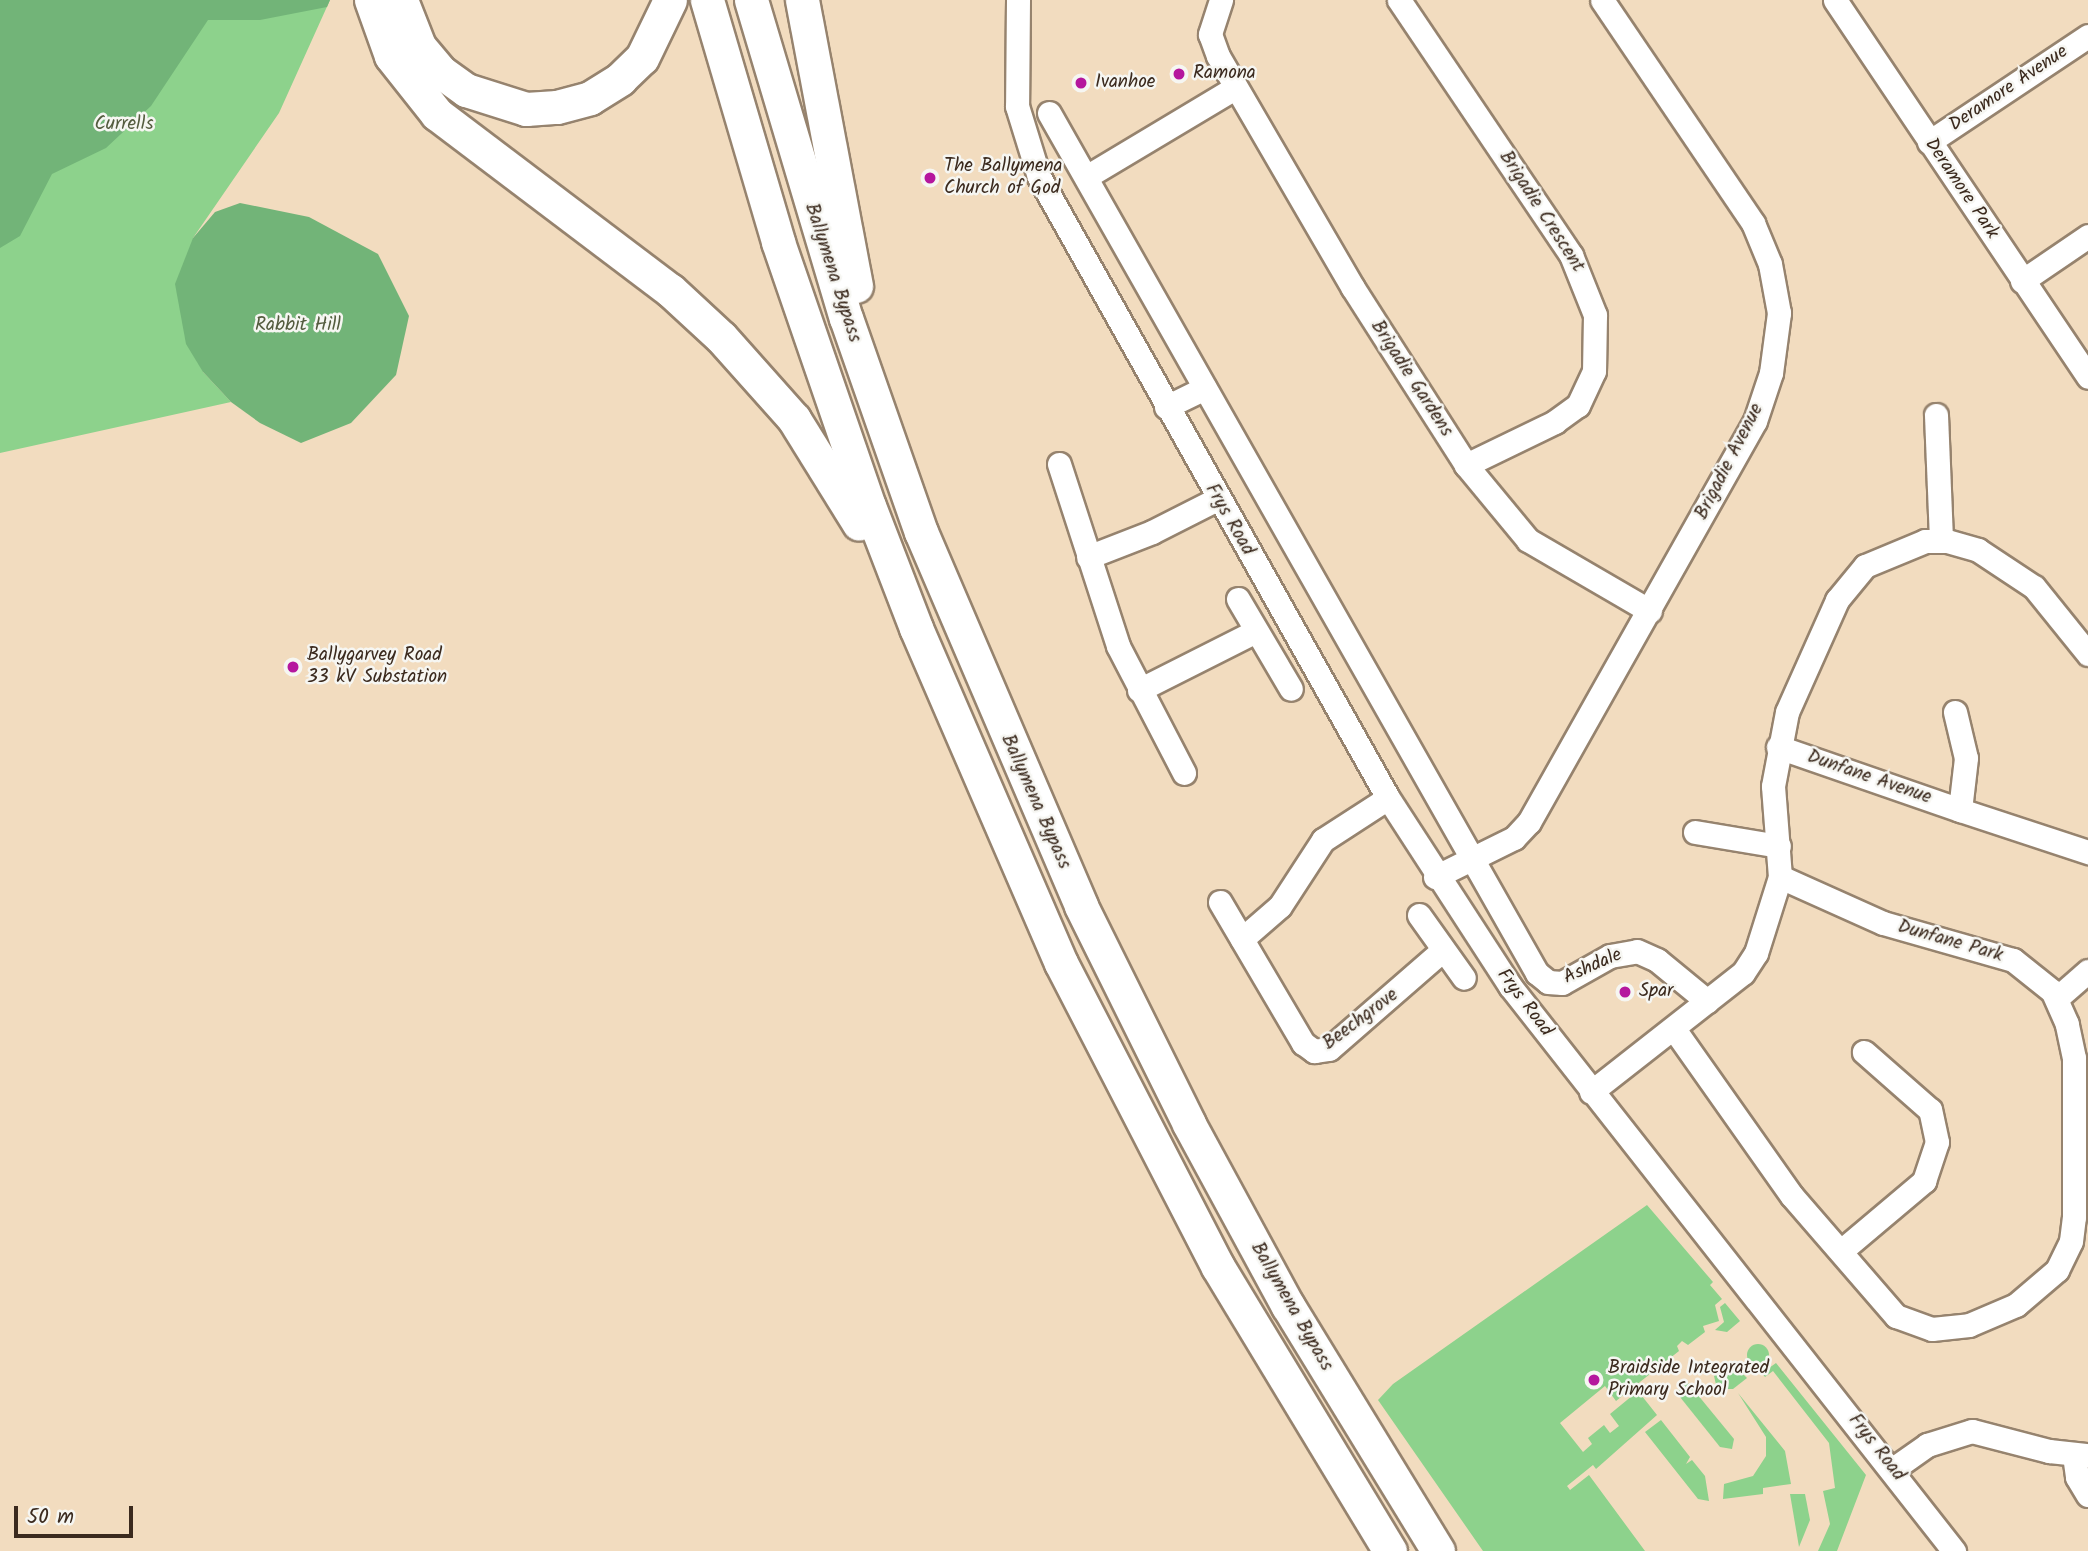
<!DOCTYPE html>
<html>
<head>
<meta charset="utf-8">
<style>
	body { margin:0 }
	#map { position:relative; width:2088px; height:1551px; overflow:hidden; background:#f2dcbf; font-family:Kalam,sans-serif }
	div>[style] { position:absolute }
	.green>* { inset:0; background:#8dd28c }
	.round { border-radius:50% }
	.forest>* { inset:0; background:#72b478 }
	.roads { filter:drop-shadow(2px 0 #96836e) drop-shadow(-2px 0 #96836e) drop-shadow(0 2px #96836e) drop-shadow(0 -2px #96836e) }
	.minor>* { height:23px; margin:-11.5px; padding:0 11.5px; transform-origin:11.5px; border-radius:11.5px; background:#fff }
	.highway>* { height:33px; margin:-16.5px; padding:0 16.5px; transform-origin:16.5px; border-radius:16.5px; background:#fff }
	.dots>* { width:19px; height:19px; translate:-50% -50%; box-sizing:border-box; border:4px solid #f6f6f2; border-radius:50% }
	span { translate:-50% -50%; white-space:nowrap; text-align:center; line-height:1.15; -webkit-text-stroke:5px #f6f6f2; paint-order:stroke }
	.poi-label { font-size:19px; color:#3b2a1e }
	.left { translate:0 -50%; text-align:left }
	.street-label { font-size:19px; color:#3b2a1e }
	.park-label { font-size:19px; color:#545c3f }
	.scale { position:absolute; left:14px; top:1506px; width:119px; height:32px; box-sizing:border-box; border:4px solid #3b2a1e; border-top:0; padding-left:9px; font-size:21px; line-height:24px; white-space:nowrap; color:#3b2a1e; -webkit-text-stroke:5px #f6f6f2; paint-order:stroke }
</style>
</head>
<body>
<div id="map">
	<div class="green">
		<div style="clip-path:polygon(0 0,330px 0,279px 113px,193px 238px,203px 372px,231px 402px,0 453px)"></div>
		<div style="clip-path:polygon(1647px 1205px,1713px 1282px,1710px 1285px,1722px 1299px,1715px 1305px,1719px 1321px,1703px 1326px,1705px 1332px,1688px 1345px,1682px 1341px,1677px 1346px,1679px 1351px,1616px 1401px,1605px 1386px,1560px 1423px,1583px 1452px,1592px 1444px,1588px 1438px,1604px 1425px,1610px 1433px,1619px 1426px,1610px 1414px,1638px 1391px,1657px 1415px,1596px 1469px,1593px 1465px,1567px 1486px,1570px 1490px,1589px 1475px,1645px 1551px,1483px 1551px,1378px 1400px,1393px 1384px)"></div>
		<div style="clip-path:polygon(1725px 1303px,1740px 1321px,1727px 1332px,1715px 1330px,1724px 1322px,1720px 1307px)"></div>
		<div class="round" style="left:1747px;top:1344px;width:22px;height:22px"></div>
		<div style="clip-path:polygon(1731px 1362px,1747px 1378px,1733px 1389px,1717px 1389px,1714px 1376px)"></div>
		<div style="clip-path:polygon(1776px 1363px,1866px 1475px,1837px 1551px,1818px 1551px,1830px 1524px,1823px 1491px,1835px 1488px,1829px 1443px,1773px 1371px,1765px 1377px,1762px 1373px)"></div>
		<div style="clip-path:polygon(1688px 1383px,1734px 1439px,1732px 1449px,1720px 1447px,1680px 1397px,1679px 1388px)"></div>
		<div style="clip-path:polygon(1738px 1393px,1785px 1451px,1791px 1484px,1763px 1488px,1763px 1494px,1723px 1499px,1724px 1484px,1753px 1476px,1766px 1456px,1766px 1437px)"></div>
		<div style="clip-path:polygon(1661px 1420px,1690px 1457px,1686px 1464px,1692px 1460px,1705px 1476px,1709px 1501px,1698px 1499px,1645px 1432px)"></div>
		<div style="clip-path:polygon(1790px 1494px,1805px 1494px,1810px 1520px,1799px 1547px)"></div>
	</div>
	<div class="forest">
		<div style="clip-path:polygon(0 0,330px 0,327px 7px,260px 20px,208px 20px,151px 106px,106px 148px,52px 174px,20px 236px,0 248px)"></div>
		<div style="clip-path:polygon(240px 203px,309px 217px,378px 254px,409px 316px,396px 375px,351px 423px,301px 443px,260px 423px,231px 402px,203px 372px,186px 344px,175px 284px,193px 238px,215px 212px)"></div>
	</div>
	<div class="roads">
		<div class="minor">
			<div style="left:1018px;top:0;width:106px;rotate:90.5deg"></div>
			<div style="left:1017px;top:106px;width:74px;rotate:72.8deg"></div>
			<div style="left:1039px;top:177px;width:712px;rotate:60.66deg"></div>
			<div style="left:1388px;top:798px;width:224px;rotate:57deg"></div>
			<div style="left:1510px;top:986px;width:719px;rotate:51.84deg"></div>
			<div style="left:1221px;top:0;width:36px;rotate:108deg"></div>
			<div style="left:1210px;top:34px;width:23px;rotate:70deg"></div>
			<div style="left:1218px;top:56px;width:268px;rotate:59.8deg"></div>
			<div style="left:1353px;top:288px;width:210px;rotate:57.4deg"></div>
			<div style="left:1466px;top:465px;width:97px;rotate:50.4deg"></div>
			<div style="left:1528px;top:540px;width:141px;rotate:30.2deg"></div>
			<div style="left:1399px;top:0;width:308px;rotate:56deg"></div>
			<div style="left:1571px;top:255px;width:65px;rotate:68.2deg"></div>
			<div style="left:1595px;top:315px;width:56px;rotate:91deg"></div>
			<div style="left:1594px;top:371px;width:38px;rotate:115deg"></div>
			<div style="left:1578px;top:405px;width:29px;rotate:144deg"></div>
			<div style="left:1555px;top:422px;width:99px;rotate:154.2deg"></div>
			<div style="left:1835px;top:0;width:454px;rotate:56.1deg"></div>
			<div style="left:1049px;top:113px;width:989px;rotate:60.43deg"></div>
			<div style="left:1537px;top:973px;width:14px;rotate:39deg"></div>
			<div style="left:1548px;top:982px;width:14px;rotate:4deg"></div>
			<div style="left:1562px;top:983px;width:55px;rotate:-29.4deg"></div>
			<div style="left:1610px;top:956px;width:27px;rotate:-10deg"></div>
			<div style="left:1637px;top:951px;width:22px;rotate:24deg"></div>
			<div style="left:1657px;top:960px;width:65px;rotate:39.4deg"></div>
			<div style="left:1929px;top:142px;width:191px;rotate:-33.7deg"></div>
			<div style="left:1086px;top:177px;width:174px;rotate:-30.9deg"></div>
			<div style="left:2022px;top:281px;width:80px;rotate:-34.3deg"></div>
			<div style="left:1166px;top:407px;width:43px;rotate:-26deg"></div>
			<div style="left:1936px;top:415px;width:125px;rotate:87.7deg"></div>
			<div style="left:1059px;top:464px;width:191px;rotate:72deg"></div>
			<div style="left:1118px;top:646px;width:143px;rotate:62.5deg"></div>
			<div style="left:1088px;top:557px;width:69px;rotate:-21.3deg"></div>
			<div style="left:1152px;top:532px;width:73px;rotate:-26.9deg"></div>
			<div style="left:1238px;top:599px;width:104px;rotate:59.5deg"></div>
			<div style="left:1139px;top:690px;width:131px;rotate:-26.8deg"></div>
			<div style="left:1955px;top:712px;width:47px;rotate:76.6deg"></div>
			<div style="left:1966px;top:758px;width:52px;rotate:96.6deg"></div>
			<div style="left:1960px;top:810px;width:135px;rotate:18.2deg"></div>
			<div style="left:1778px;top:747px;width:193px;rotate:19.1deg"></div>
			<div style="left:1695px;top:832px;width:85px;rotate:9.5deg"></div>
			<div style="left:1435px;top:877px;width:88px;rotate:-26.3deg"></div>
			<div style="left:1514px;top:838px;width:22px;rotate:-47deg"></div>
			<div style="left:1529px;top:822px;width:460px;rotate:-60.6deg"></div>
			<div style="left:1755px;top:421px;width:51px;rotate:-71.6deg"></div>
			<div style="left:1771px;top:373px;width:61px;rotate:-82.4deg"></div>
			<div style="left:1779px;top:313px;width:50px;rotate:-100.4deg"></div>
			<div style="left:1770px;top:264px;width:44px;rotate:-112.5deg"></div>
			<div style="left:1753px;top:223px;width:269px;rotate:-124.1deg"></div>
			<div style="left:1220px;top:902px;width:164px;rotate:59.5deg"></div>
			<div style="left:1303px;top:1043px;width:14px;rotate:36deg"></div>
			<div style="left:1314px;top:1051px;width:15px;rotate:-8deg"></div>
			<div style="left:1329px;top:1049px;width:151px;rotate:-41deg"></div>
			<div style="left:1419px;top:915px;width:77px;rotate:54.5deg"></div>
			<div style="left:1242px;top:939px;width:50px;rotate:-41deg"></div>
			<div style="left:1280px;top:906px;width:79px;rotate:-56.9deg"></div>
			<div style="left:1323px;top:840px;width:77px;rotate:-32.9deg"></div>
			<div style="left:2057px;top:998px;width:41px;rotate:-41.1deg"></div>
			<div style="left:1674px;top:1029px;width:204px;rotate:54.8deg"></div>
			<div style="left:1792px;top:1196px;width:159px;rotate:49.1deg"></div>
			<div style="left:1896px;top:1316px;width:38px;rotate:20deg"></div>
			<div style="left:1932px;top:1329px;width:37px;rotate:-6deg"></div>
			<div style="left:1969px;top:1325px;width:51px;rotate:-23.1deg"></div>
			<div style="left:2016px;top:1305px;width:54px;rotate:-40.5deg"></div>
			<div style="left:2057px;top:1270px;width:32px;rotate:-64deg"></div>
			<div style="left:2071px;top:1241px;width:24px;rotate:-83deg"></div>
			<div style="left:2074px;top:1217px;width:159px;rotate:-90deg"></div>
			<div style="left:2074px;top:1058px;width:35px;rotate:-102deg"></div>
			<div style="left:2067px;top:1024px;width:36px;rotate:-114deg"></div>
			<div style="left:2052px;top:991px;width:50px;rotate:-141.5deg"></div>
			<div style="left:2013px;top:960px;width:135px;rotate:-164.1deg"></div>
			<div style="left:1883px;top:923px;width:113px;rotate:-155.9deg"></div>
			<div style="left:1591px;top:1092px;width:193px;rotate:-38.1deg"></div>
			<div style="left:1743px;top:973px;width:24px;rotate:-57deg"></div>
			<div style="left:1756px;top:953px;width:80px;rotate:-72.5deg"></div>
			<div style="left:1780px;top:877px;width:91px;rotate:-94.4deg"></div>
			<div style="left:1773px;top:786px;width:75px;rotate:-79.3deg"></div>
			<div style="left:1787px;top:712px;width:123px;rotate:-65.9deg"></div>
			<div style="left:1837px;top:600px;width:44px;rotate:-50.5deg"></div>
			<div style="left:1865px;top:566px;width:65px;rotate:-22.6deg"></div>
			<div style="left:1925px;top:541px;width:22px"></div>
			<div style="left:1947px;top:541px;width:32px;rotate:16deg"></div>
			<div style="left:1978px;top:550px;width:67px;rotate:33.5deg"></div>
			<div style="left:2034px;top:587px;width:86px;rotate:51.1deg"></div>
			<div style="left:1841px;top:1251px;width:109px;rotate:-40.1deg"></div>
			<div style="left:1924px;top:1181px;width:41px;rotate:-71.6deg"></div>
			<div style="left:1937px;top:1142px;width:33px;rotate:-102deg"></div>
			<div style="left:1930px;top:1110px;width:88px;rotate:-138.7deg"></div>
			<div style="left:2074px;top:1455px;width:22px;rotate:82deg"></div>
			<div style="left:2077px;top:1477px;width:21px;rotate:59deg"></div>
			<div style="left:1893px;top:1469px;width:42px;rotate:-35.2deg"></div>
			<div style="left:1927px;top:1445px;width:47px;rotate:-17.3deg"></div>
			<div style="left:1972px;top:1431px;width:80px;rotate:14.6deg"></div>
			<div style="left:2049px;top:1451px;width:39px;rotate:6deg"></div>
		</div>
		<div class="highway">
			<div style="left:371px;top:0;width:59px;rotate:70.3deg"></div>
			<div style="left:391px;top:56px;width:74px;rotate:51.6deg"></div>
			<div style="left:437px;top:114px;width:292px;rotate:37.1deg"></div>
			<div style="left:670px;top:290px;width:69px;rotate:42.7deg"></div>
			<div style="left:721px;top:337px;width:110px;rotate:48.3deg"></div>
			<div style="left:794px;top:419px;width:123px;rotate:58.2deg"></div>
			<div style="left:401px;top:0;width:49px;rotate:68.6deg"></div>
			<div style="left:419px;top:46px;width:34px;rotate:50deg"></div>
			<div style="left:441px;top:72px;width:31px;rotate:36deg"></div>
			<div style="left:466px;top:90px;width:63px;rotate:17.6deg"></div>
			<div style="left:526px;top:109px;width:31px;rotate:-4deg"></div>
			<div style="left:557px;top:107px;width:34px;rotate:-15deg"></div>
			<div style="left:590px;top:98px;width:36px;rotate:-32deg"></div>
			<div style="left:620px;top:79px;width:30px;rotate:-44deg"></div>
			<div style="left:642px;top:58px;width:64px;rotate:-64.2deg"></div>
			<div style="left:707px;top:0;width:252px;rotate:73.6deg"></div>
			<div style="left:778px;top:242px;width:279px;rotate:71deg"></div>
			<div style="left:869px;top:506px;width:131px;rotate:68.9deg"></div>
			<div style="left:916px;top:628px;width:365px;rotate:66.6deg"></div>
			<div style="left:1061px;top:963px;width:342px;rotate:62.7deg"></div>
			<div style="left:1218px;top:1267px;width:332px;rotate:58.8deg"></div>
			<div style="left:751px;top:0;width:332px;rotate:73.4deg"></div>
			<div style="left:846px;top:318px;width:227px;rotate:70.7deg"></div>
			<div style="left:921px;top:532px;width:407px;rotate:66.8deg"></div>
			<div style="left:1081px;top:906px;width:243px;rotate:63.6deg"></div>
			<div style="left:1189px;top:1124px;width:207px;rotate:61.5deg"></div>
			<div style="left:1288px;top:1306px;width:287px;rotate:58.5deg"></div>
			<div style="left:802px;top:0;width:291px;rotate:79.3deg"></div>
		</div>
	</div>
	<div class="dots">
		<div style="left:1179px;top:74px;background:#b5179e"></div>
		<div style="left:1081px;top:83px;background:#b5179e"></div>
		<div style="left:930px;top:178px;background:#b5179e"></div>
		<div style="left:293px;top:667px;background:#b5179e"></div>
		<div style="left:1625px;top:992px;background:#b5179e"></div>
		<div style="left:1594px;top:1380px;background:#b5179e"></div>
	</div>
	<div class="poi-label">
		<span class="left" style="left:1193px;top:74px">Ramona</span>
		<span class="left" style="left:1095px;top:83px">Ivanhoe</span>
		<span class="left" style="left:944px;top:178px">The Ballymena<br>Church of God</span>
		<span class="left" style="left:307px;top:667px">Ballygarvey Road<br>33 kV Substation</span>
		<span class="left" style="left:1639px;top:992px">Spar</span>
		<span class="left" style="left:1608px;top:1380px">Braidside Integrated<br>Primary School</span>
	</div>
	<div class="street-label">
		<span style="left:2009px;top:89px;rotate:-34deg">Deramore Avenue</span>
		<span style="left:1961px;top:189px;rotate:56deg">Deramore Park</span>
		<span style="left:1541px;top:212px;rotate:57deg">Brigadie Crescent</span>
		<span style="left:832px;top:273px;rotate:72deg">Ballymena Bypass</span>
		<span style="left:1411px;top:379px;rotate:57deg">Brigadie Gardens</span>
		<span style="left:1730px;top:462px;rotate:-63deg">Brigadie Avenue</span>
		<span style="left:1229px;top:520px;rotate:60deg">Frys Road</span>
		<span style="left:1869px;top:778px;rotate:19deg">Dunfane Avenue</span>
		<span style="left:1035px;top:802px;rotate:66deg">Ballymena Bypass</span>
		<span style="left:1950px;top:942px;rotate:16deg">Dunfane Park</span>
		<span style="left:1593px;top:967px;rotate:-24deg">Ashdale</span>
		<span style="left:1524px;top:1003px;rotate:53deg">Frys Road</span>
		<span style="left:1361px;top:1020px;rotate:-37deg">Beechgrove</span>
		<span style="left:1291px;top:1307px;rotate:60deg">Ballymena Bypass</span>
		<span style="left:1876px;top:1448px;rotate:52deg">Frys Road</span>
	</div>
	<div class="park-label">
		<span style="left:124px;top:125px">Currells</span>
		<span style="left:298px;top:326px">Rabbit Hill</span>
	</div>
	<div class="scale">50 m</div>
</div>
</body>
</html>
